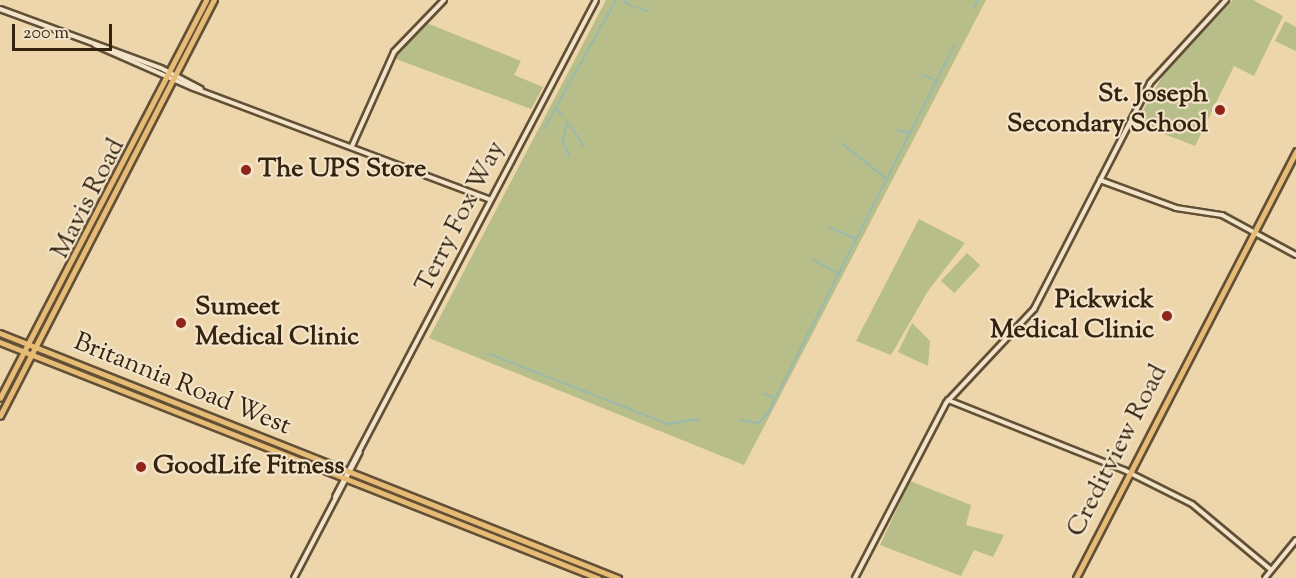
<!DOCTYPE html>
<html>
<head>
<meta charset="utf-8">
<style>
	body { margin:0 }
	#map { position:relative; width:1296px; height:578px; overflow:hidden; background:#edd6ac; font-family:"Sorts Mill Goudy",serif }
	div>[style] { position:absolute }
	.green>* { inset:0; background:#b8be89; transform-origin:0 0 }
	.stream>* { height:1.5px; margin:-0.75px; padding:0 0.75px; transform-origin:0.75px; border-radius:0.75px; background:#99b9ae }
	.roads { filter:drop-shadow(2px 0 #625036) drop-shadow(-2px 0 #625036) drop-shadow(0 2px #625036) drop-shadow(0 -2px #625036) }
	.minor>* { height:4px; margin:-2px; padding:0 2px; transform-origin:2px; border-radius:2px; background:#f3e4c9 }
	.major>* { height:4.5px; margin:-2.25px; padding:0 2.25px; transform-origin:2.25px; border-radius:2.25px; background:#e6bb76 }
	.dots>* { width:16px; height:16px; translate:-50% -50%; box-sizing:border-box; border:3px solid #f3e4c9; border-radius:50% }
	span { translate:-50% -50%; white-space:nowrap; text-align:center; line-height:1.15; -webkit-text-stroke:4.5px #f3e4c9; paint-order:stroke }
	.poi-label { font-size:26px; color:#33230f; font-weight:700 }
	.right { translate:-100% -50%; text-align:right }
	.left { translate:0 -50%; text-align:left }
	.street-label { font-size:26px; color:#33230f }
	.scale { position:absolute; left:12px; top:24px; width:100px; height:27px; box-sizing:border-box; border:3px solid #33230f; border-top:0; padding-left:8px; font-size:18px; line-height:21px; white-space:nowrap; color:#33230f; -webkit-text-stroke:4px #f3e4c9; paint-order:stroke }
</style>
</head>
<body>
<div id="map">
	<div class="green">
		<div style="clip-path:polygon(606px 0,986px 0,744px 465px,429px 338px)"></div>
		<div style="clip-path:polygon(1233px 0,1253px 0,1283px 16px,1254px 76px,1234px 66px,1195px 146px,1136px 123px,1163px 75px)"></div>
		<div style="clip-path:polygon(1285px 21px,1296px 27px,1296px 51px,1275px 41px)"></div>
		<div style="clip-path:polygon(424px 22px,521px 61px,514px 75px,543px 87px,531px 109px,393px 58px)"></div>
		<div style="clip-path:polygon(919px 219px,965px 243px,928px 291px,891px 355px,856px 341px)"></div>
		<div style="left:967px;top:253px;width:18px;height:38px;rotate:43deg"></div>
		<div style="clip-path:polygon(912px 323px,930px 341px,928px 366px,898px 352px)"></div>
		<div style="clip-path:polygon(910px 481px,971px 505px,966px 525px,1004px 535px,993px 557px,974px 550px,961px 576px,880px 545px)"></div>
	</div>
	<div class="stream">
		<div style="left:623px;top:0;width:11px;rotate:34deg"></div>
		<div style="left:636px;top:7px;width:12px;rotate:20deg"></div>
		<div style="left:974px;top:7px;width:8px;rotate:-60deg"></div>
		<div style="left:922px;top:74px;width:16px;rotate:27deg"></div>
		<div style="left:557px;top:110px;width:7px;rotate:45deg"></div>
		<div style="left:568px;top:122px;width:20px;rotate:105deg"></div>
		<div style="left:563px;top:141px;width:17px;rotate:65deg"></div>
		<div style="left:570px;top:125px;width:25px;rotate:56deg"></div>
		<div style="left:544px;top:129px;width:148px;rotate:-60.8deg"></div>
		<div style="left:897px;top:130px;width:13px;rotate:13deg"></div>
		<div style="left:843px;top:144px;width:56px;rotate:38.5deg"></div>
		<div style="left:830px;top:227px;width:29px;rotate:25deg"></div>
		<div style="left:814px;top:260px;width:26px;rotate:29deg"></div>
		<div style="left:490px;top:354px;width:191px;rotate:21.5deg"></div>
		<div style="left:668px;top:424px;width:31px;rotate:-9deg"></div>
		<div style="left:765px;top:394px;width:8px;rotate:23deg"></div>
		<div style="left:741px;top:420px;width:18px;rotate:9deg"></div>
		<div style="left:759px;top:423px;width:13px;rotate:-48deg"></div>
		<div style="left:768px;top:413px;width:413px;rotate:-63.1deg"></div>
	</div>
	<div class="roads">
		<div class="minor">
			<div style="left:0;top:9px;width:171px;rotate:20.1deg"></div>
			<div style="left:161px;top:68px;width:45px;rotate:27.7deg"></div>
			<div style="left:95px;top:45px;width:107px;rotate:23.7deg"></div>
			<div style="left:193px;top:88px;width:318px;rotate:20.6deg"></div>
			<div style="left:352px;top:146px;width:103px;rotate:-65.9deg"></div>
			<div style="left:394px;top:52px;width:72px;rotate:-46.1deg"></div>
			<div style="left:1100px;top:180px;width:81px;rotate:20.2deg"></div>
			<div style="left:1176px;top:208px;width:47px;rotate:8.7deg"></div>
			<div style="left:1222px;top:215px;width:84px;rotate:28.4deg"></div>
			<div style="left:948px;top:400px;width:189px;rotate:21.7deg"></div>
			<div style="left:1124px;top:470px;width:76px;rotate:26.6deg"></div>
			<div style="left:1192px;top:504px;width:102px;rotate:39.8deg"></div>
			<div style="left:335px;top:497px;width:561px;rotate:-62.29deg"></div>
			<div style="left:294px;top:578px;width:142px;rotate:-62.4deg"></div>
			<div style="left:855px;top:578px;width:197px;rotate:-62.5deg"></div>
			<div style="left:946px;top:403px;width:129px;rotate:-46.9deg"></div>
			<div style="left:1034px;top:309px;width:254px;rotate:-62.8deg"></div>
			<div style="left:1150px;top:83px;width:113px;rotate:-47.5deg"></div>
			<div style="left:1265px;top:578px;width:49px;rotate:-50.8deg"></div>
		</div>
		<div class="major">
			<div style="left:0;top:333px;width:665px;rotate:21.63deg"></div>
			<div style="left:0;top:342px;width:643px;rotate:21.54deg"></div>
			<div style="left:0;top:398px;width:448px;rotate:-62.6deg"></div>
			<div style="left:0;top:416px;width:468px;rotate:-62.8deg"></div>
			<div style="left:1076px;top:578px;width:480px;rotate:-62.7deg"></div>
		</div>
	</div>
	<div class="dots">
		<div style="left:1220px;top:110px;background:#8f2418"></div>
		<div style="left:246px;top:170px;background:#8f2418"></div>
		<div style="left:1167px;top:316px;background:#8f2418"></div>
		<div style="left:181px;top:323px;background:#8f2418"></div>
		<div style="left:141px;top:467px;background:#8f2418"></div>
	</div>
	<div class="poi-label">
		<span class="right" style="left:1208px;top:110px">St. Joseph<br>Secondary School</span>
		<span class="left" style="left:258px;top:170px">The UPS Store</span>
		<span class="right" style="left:1154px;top:316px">Pickwick<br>Medical Clinic</span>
		<span class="left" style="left:195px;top:323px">Sumeet<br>Medical Clinic</span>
		<span class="left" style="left:153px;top:467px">GoodLife Fitness</span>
	</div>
	<div class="street-label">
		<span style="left:89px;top:199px;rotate:-63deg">Mavis Road</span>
		<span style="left:461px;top:217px;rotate:-63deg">Terry Fox Way</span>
		<span style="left:182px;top:385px;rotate:22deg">Britannia Road West</span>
		<span style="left:1118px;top:451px;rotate:-63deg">Creditview Road</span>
	</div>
	<div class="scale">200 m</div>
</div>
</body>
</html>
